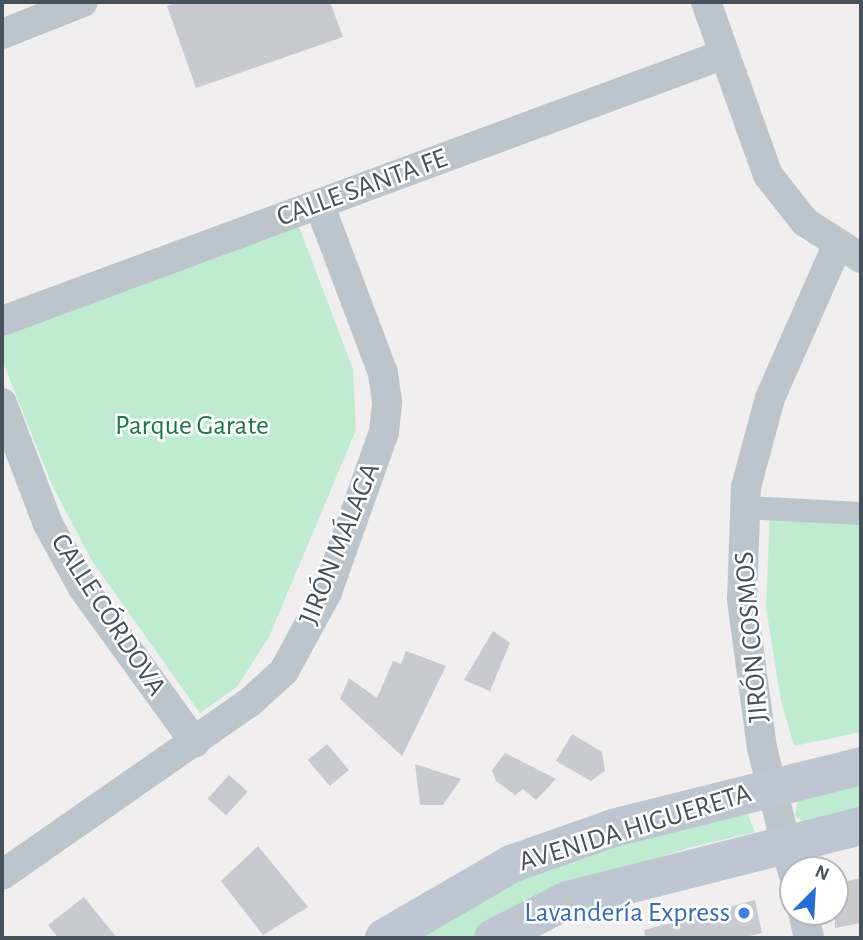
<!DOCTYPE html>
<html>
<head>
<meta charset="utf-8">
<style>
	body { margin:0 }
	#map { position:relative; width:863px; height:940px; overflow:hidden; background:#f0eeee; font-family:"Alegreya Sans",sans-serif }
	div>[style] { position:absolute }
	.green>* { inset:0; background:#bfecd1 }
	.building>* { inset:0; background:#c8cad0; transform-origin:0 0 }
	.pedestrian>* { height:23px; margin:-11.5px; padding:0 11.5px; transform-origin:11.5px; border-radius:11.5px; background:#bdc5cc }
	.minor>* { height:30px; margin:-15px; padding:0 15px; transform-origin:15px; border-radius:15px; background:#bdc5cc }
	.secondary>* { height:38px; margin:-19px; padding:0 19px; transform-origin:19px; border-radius:19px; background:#bdc6d1 }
	.dots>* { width:19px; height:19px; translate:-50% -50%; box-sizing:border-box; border:4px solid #fff; border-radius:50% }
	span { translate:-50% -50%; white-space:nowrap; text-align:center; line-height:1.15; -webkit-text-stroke:5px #fff; paint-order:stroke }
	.street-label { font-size:28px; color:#47515a }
	.park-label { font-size:28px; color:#1c774c }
	.shop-label { font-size:28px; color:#366cbe }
	.right { translate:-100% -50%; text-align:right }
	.frame { position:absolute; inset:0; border:4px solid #47515a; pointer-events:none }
	.north { position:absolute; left:779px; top:856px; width:70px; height:70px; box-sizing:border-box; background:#fff; border:2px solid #b5b9bd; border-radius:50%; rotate:24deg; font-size:19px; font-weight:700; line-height:28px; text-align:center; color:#47515a }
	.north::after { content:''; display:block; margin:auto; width:24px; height:32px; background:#246dd5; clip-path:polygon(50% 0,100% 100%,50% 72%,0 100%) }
</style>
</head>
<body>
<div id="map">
	<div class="green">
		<div style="clip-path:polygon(299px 227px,353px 369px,356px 430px,269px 637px,237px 687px,200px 713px,92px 561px,53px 487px,2px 360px,2px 333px)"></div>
		<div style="clip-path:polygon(770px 513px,861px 518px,861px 732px,794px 746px,781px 701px,766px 608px)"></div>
		<div style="clip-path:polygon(861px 782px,861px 811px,805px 823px,795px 816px,799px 795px)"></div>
		<div style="clip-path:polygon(747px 812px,755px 832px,691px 847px,566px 888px,474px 938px,411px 938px,509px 873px)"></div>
	</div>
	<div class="building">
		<div style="clip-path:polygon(179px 2px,330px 2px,343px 37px,196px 88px,167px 6px)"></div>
		<div style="clip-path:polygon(493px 631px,510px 643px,490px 691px,464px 680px)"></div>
		<div style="clip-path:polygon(406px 651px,446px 666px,402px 756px,340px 699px,349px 678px,377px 698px,393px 661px,401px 664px)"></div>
		<div style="clip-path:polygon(572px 734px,602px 752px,605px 771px,591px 781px,556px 761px)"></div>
		<div style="left:327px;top:744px;width:34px;height:25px;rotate:50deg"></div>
		<div style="clip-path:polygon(505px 753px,556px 779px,536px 800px,523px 789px,515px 795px,496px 781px,492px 770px)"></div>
		<div style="clip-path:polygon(415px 764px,461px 779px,443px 805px,420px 805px)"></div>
		<div style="left:229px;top:775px;width:25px;height:32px;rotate:42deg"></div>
		<div style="clip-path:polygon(258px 846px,308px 907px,263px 935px,221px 881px)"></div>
		<div style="clip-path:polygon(861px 878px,861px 923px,835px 928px,835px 884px)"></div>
		<div style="clip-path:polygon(84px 897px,117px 938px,58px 938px,48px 925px)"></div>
		<div style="clip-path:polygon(755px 900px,762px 933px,741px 938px,645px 938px,644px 930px)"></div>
	</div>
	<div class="pedestrian">
		<div style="left:745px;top:507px;width:116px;rotate:3deg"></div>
	</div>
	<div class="minor">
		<div style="left:706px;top:2px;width:184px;rotate:70.3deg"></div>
		<div style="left:768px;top:175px;width:60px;rotate:51.8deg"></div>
		<div style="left:805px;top:222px;width:67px;rotate:32.7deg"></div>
		<div style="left:2px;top:34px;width:87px;rotate:-21.6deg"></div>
		<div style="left:2px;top:321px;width:768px;rotate:-20.28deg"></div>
		<div style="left:2px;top:403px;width:129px;rotate:69.2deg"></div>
		<div style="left:48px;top:524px;width:73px;rotate:61.3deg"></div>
		<div style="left:83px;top:588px;width:191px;rotate:54.1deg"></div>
		<div style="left:793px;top:873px;width:129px;rotate:-103.9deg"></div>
		<div style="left:762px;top:748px;width:149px;rotate:-97.7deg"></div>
		<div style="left:742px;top:600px;width:113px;rotate:-88deg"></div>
		<div style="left:746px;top:487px;width:92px;rotate:-74.9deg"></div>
		<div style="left:770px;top:398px;width:166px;rotate:-66.2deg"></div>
		<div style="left:2px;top:875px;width:301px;rotate:-34.9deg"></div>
		<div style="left:249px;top:703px;width:47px;rotate:-42.4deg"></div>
		<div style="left:284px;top:671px;width:90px;rotate:-61.4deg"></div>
		<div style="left:327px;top:592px;width:170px;rotate:-70.4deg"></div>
		<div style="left:384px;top:432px;width:30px;rotate:-84deg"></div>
		<div style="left:387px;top:402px;width:29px;rotate:-98deg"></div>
		<div style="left:383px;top:373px;width:181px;rotate:-110.7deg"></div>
		<div style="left:803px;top:912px;width:27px;rotate:77deg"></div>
	</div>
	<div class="secondary">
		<div style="left:384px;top:938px;width:147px;rotate:-30.2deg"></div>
		<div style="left:511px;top:864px;width:108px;rotate:-19.4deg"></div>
		<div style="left:613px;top:828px;width:256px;rotate:-14deg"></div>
		<div style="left:493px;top:938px;width:84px;rotate:-26.9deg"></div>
		<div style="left:568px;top:900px;width:302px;rotate:-14.2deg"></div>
	</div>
	<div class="dots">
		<div style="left:744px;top:913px;background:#3f7fe0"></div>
	</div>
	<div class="street-label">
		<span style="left:362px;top:188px;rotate:-20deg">CALLE SANTA FE</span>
		<span style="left:340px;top:544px;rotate:-68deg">JIRÓN MÁLAGA</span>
		<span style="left:108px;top:615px;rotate:57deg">CALLE CÓRDOVA</span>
		<span style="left:752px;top:637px;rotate:-95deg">JIRÓN COSMOS</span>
		<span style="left:635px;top:828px;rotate:-17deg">AVENIDA HIGUERETA</span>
	</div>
	<div class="park-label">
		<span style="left:192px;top:426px">Parque Garate</span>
	</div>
	<div class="shop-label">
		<span class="right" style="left:730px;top:913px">Lavandería Express</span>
	</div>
	<div class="frame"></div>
	<div class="north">N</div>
</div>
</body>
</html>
